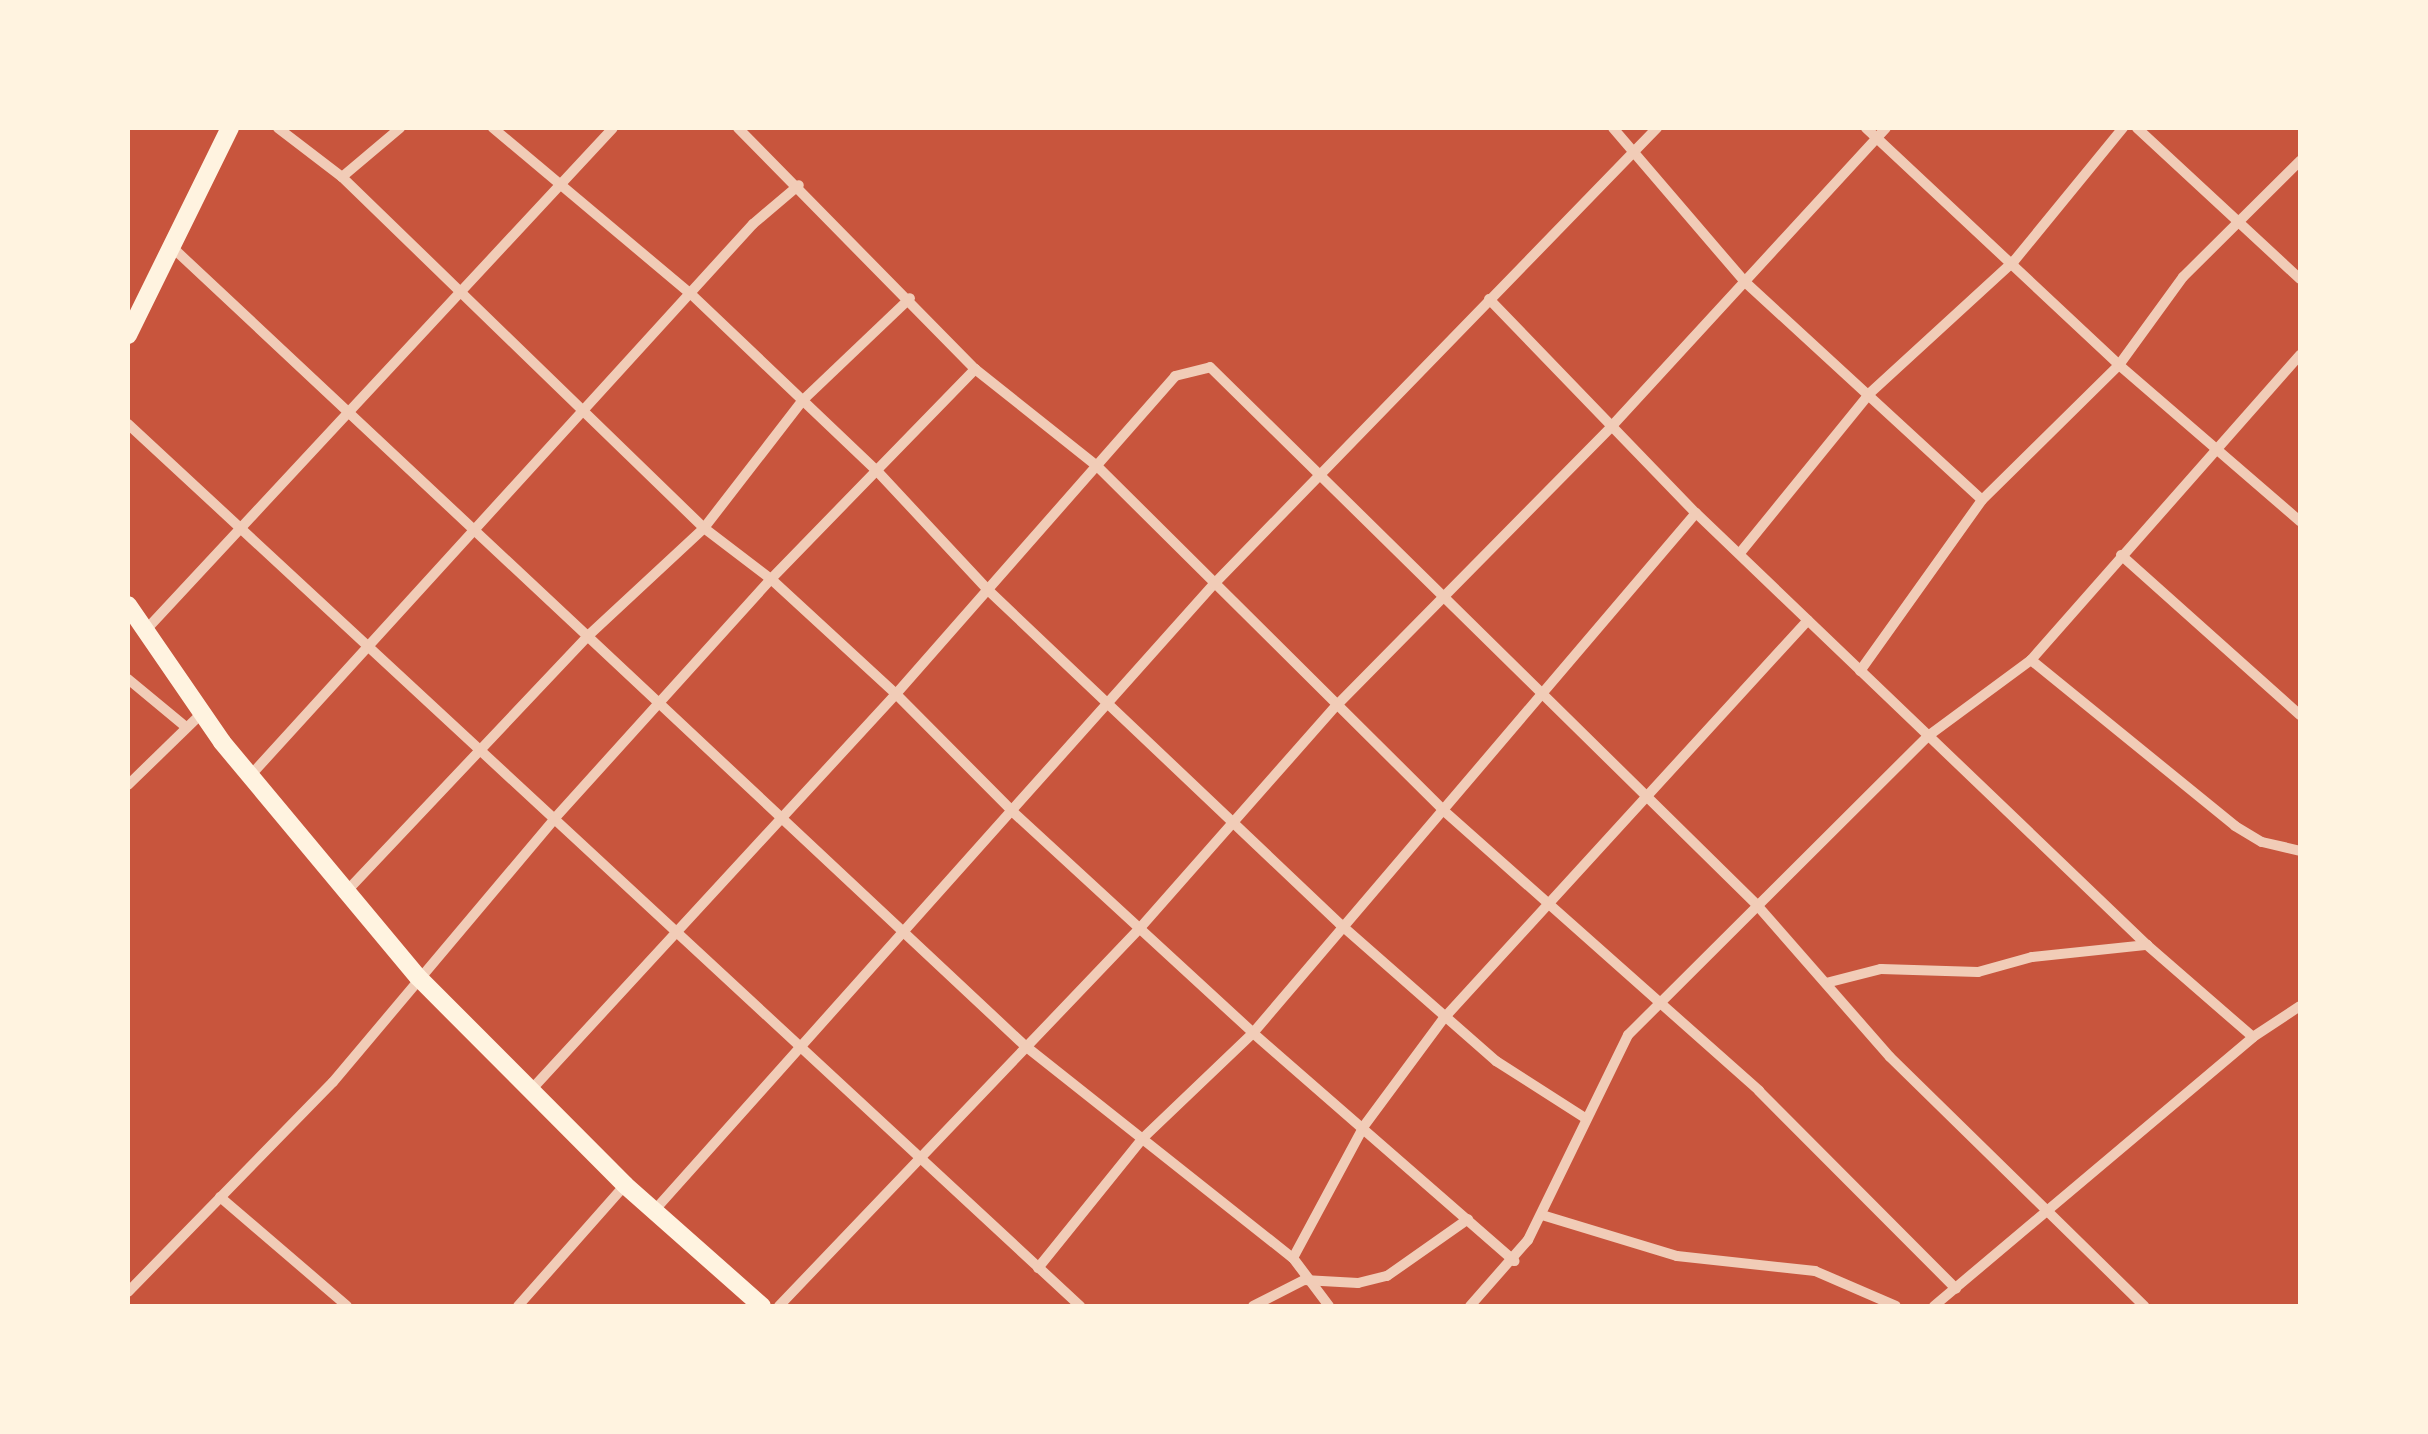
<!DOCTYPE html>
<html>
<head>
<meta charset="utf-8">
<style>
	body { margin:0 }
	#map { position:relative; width:2428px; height:1434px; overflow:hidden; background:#c8553d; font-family:Signika,sans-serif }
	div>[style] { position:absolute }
	.minor>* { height:10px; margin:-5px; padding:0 5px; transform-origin:5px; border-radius:5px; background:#f1ccb7 }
	.trunk>* { height:18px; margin:-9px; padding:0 9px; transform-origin:9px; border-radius:9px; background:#fff3e0 }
	span { translate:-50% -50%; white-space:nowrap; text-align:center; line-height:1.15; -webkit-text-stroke:9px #fff3e0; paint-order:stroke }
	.frame { position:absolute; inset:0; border:130px solid #fff3e0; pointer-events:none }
</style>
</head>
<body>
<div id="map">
	<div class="minor">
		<div style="left:278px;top:128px;width:81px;rotate:37.4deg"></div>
		<div style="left:342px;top:177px;width:504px;rotate:44.12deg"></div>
		<div style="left:704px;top:528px;width:84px;rotate:37.3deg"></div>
		<div style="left:771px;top:579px;width:170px;rotate:42.6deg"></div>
		<div style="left:896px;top:694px;width:166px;rotate:45.2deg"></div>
		<div style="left:1013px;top:812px;width:326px;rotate:42.6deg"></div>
		<div style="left:1253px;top:1033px;width:347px;rotate:41.1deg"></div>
		<div style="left:493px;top:128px;width:258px;rotate:40deg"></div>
		<div style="left:691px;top:294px;width:258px;rotate:43.6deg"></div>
		<div style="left:878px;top:472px;width:161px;rotate:47deg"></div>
		<div style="left:988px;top:590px;width:485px;rotate:43.5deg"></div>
		<div style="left:1340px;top:924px;width:208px;rotate:41.3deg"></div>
		<div style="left:1496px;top:1061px;width:106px;rotate:32.6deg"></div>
		<div style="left:738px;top:128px;width:338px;rotate:45.5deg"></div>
		<div style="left:975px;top:369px;width:157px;rotate:38.5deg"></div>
		<div style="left:1098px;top:467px;width:486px;rotate:44.8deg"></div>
		<div style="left:1443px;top:810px;width:423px;rotate:41.6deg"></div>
		<div style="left:1759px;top:1091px;width:279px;rotate:45.1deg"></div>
		<div style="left:1613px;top:128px;width:201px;rotate:49.4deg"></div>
		<div style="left:1744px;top:281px;width:323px;rotate:42.6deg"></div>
		<div style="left:1866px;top:128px;width:347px;rotate:43.1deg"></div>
		<div style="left:2119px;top:365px;width:239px;rotate:40.8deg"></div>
		<div style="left:2137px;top:128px;width:222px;rotate:42.8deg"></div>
		<div style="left:342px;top:177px;width:76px;rotate:-40.2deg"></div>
		<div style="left:173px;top:248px;width:1166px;rotate:43.12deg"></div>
		<div style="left:1024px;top:1045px;width:343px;rotate:38.4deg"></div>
		<div style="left:1293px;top:1258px;width:60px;rotate:53.1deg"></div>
		<div style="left:1489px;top:299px;width:298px;rotate:46deg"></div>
		<div style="left:1696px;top:513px;width:625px;rotate:43.77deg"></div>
		<div style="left:2147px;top:945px;width:140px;rotate:41deg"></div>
		<div style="left:128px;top:424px;width:1298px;rotate:42.81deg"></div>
		<div style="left:1740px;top:553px;width:206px;rotate:-50.9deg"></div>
		<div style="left:1870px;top:393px;width:195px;rotate:-42.5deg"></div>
		<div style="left:2014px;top:261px;width:172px;rotate:-50.7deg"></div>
		<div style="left:2121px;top:555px;width:240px;rotate:41.8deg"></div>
		<div style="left:144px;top:632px;width:688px;rotate:-47.06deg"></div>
		<div style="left:2031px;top:660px;width:263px;rotate:39.1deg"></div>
		<div style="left:2235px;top:826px;width:31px;rotate:31deg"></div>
		<div style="left:2262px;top:842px;width:39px;rotate:13deg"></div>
		<div style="left:1860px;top:671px;width:210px;rotate:-54.5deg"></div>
		<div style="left:1982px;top:500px;width:192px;rotate:-44.6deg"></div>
		<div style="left:2119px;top:365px;width:109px;rotate:-54deg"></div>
		<div style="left:2183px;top:277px;width:165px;rotate:-44.8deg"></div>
		<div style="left:128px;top:679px;width:75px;rotate:39.6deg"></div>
		<div style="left:250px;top:776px;width:747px;rotate:-47.66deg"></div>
		<div style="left:753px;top:224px;width:60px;rotate:-40.3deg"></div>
		<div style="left:128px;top:785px;width:102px;rotate:-44.2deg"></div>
		<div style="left:344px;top:894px;width:358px;rotate:-46.6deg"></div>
		<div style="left:590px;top:634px;width:156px;rotate:-42.9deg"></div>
		<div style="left:704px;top:528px;width:160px;rotate:-52.3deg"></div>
		<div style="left:802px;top:401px;width:149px;rotate:-43.6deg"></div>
		<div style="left:1826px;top:983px;width:57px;rotate:-14.3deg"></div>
		<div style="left:1881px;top:969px;width:97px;rotate:1.8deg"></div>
		<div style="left:1978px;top:972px;width:56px;rotate:-15.5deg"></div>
		<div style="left:2032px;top:957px;width:116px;rotate:-6deg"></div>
		<div style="left:531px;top:1090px;width:539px;rotate:-47.33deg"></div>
		<div style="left:896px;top:694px;width:423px;rotate:-48.7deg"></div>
		<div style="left:1175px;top:376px;width:36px;rotate:-14deg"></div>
		<div style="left:1210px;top:367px;width:766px;rotate:44.52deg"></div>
		<div style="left:1756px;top:904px;width:203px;rotate:48.8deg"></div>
		<div style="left:1890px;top:1057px;width:356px;rotate:44.4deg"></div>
		<div style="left:220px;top:1197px;width:167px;rotate:40.6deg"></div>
		<div style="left:653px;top:1212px;width:842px;rotate:-48.23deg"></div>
		<div style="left:1214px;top:584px;width:636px;rotate:-45.83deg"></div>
		<div style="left:1542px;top:1215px;width:141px;rotate:16.9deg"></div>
		<div style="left:1677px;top:1256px;width:139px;rotate:6.2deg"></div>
		<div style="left:1815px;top:1271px;width:88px;rotate:23.4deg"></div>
		<div style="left:1293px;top:1258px;width:150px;rotate:-61.7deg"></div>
		<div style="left:1364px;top:1126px;width:134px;rotate:-53.5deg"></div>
		<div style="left:1444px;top:1018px;width:539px;rotate:-47.55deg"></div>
		<div style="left:1038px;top:1268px;width:166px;rotate:-51.1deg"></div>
		<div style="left:1142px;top:1139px;width:153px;rotate:-43.7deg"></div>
		<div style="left:1253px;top:1033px;width:683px;rotate:-49.57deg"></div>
		<div style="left:128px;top:1292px;width:293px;rotate:-45.7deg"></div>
		<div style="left:333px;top:1082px;width:345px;rotate:-49.9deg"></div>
		<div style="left:555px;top:818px;width:322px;rotate:-47.9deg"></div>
		<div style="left:771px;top:579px;width:293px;rotate:-45.8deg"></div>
		<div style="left:518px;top:1306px;width:162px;rotate:-48.5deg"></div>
		<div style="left:779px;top:1306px;width:523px;rotate:-46.32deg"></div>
		<div style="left:1140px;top:928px;width:296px;rotate:-48.6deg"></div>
		<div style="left:1336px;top:706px;width:392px;rotate:-45.4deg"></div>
		<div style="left:1611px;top:427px;width:406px;rotate:-47.4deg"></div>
		<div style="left:1253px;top:1306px;width:57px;rotate:-27deg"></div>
		<div style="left:1304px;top:1280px;width:54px;rotate:3.2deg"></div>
		<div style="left:1358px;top:1283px;width:30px;rotate:-14deg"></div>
		<div style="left:1387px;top:1276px;width:99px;rotate:-35.1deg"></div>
		<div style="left:1470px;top:1306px;width:88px;rotate:-48.7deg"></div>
		<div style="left:1528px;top:1240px;width:228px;rotate:-64deg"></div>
		<div style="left:1628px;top:1035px;width:424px;rotate:-44.9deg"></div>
		<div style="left:1928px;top:736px;width:128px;rotate:-36.4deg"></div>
		<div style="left:2031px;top:660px;width:407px;rotate:-48.6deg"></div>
		<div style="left:1934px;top:1306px;width:417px;rotate:-40.1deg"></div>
		<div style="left:2253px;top:1037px;width:56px;rotate:-33.4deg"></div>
	</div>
	<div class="trunk">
		<div style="left:128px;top:335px;width:231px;rotate:-63.8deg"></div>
		<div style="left:128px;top:605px;width:166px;rotate:55.5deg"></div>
		<div style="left:222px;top:742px;width:306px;rotate:50.2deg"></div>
		<div style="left:418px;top:977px;width:293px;rotate:45.1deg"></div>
		<div style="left:625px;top:1185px;width:183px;rotate:41.5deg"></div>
	</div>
	<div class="frame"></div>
</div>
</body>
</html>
